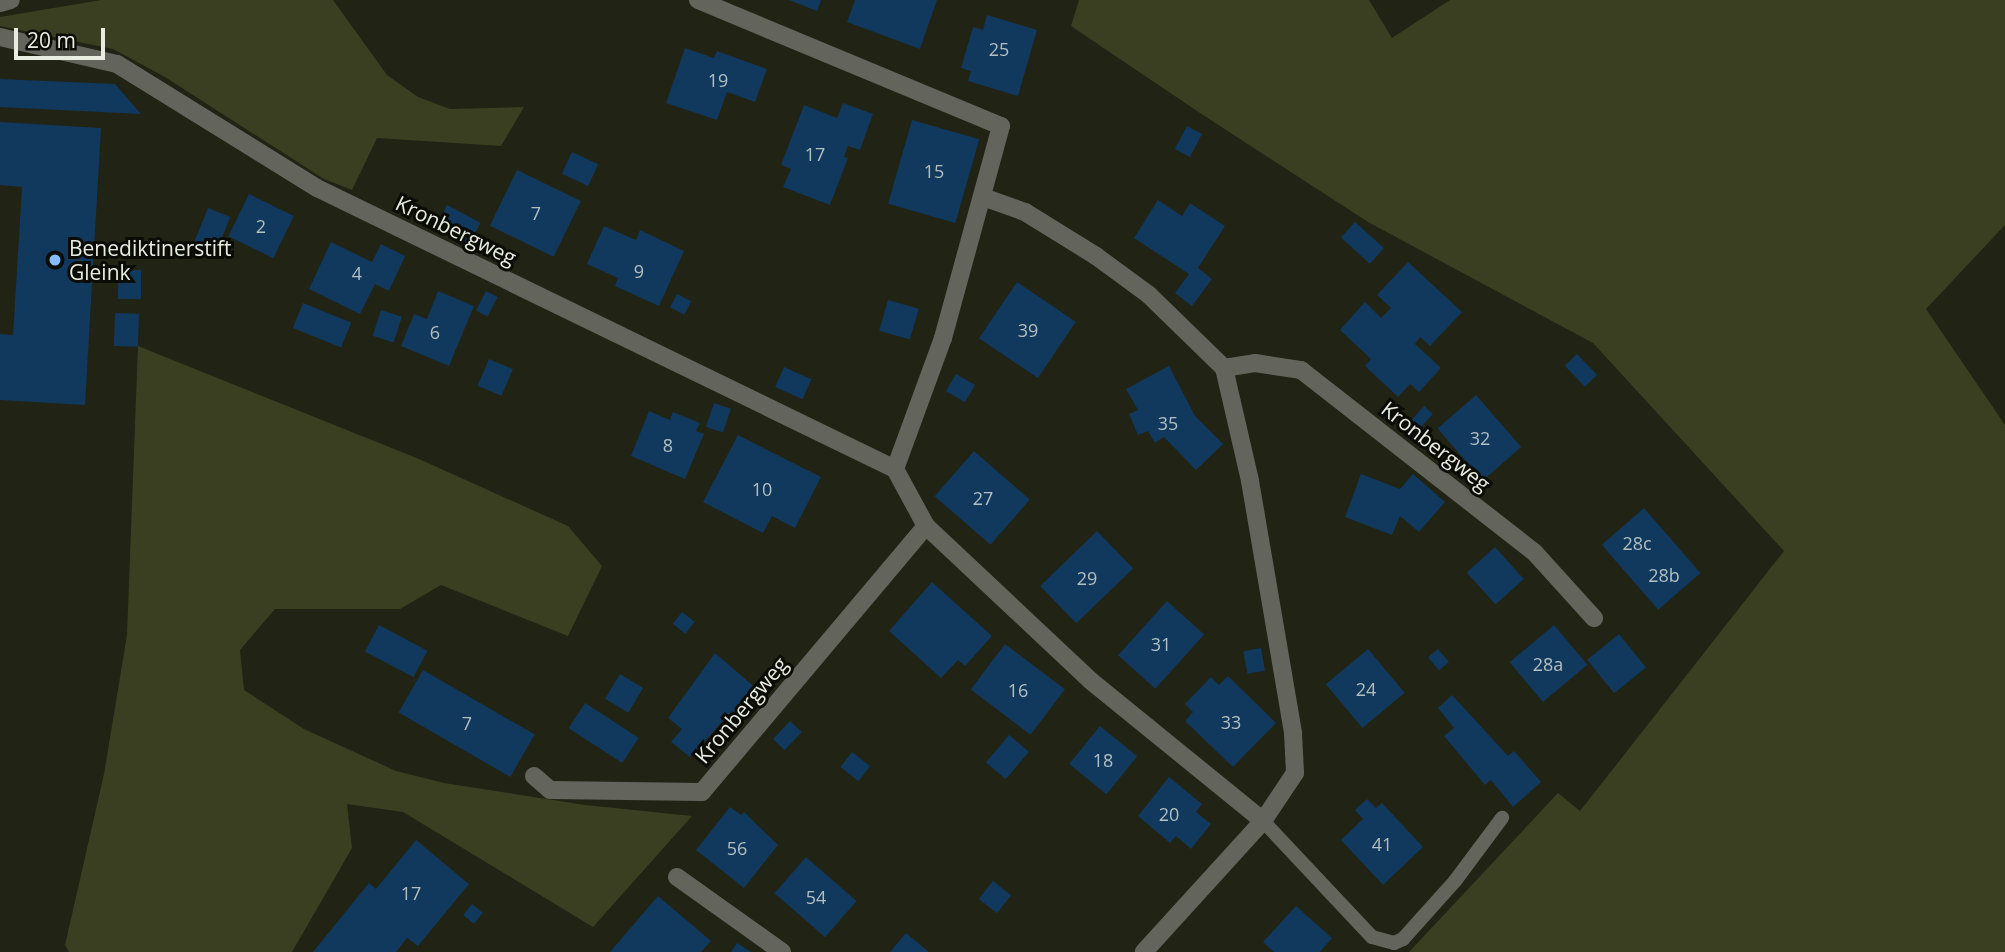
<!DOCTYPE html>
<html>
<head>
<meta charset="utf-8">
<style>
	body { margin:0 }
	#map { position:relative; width:2005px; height:952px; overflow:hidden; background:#212314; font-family:"Open Sans",sans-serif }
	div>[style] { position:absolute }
	.green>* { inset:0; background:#3a3f21 }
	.building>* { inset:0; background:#11385d; transform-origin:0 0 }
	.lane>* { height:14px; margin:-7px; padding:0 7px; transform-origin:7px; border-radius:7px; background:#63655d }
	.street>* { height:18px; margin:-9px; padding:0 9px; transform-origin:9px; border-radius:9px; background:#63655d }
	.dots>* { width:19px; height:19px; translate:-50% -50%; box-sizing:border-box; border:4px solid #0b0c06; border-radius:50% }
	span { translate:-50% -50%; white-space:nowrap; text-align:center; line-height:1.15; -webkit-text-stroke:6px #0b0c06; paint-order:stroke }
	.number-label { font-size:18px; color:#b3bfc0 }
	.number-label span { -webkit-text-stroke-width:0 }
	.street-label { font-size:21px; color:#e9ece1 }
	.poi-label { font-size:21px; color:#e9ece1 }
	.left { translate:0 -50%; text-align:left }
	.scale { position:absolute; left:14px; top:28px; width:91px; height:32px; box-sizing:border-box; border:4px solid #e9ece1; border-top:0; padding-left:9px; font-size:21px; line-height:24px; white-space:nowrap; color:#e9ece1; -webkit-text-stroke:5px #0b0c06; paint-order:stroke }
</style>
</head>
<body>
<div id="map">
	<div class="green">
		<div style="clip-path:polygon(101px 0,333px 0,387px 75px,418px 97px,450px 109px,524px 107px,501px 146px,377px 138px,352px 190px,324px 179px,165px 77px,113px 49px,0 26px,0 17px)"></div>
		<div style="clip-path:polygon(1079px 0,1369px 0,1392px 38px,1450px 0,2005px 0,2005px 225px,1926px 309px,2005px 425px,2005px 952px,1409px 952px,1558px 793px,1580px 811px,1784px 551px,1593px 343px,1368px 222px,1200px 113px,1071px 26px)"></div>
		<div style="clip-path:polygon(138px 346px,419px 459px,568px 526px,602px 566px,568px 636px,441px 585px,400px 609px,275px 609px,240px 650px,244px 690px,304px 729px,396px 771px,444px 783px,585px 805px,692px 816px,593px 927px,403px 812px,347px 804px,352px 848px,292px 952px,69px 952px,65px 945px,104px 774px,127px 635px)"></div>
	</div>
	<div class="building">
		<div style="clip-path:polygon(789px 0,821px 0,817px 11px)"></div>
		<div style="clip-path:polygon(855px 0,937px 0,920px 49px,847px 22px)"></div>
		<div style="clip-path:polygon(987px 15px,1037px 30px,1018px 96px,968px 81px,971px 71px,961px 68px,973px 27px,983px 30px)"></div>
		<div style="clip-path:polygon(685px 48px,714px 58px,717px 51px,767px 69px,755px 102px,727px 92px,717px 120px,666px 103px)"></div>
		<div style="clip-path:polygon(0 79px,115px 84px,141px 114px,0 107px)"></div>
		<div style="clip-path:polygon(843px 103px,873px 114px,860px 150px,848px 146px,844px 157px,848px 158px,830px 205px,783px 187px,791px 169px,781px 165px,804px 105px,837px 118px)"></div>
		<div style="left:912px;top:120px;width:70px;height:87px;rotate:16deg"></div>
		<div style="clip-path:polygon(0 122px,101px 128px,85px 405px,0 400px,0 334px,13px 335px,22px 187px,0 185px)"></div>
		<div style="left:1187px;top:126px;width:17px;height:26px;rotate:28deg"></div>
		<div style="left:572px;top:152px;width:29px;height:24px;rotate:25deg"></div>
		<div style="left:517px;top:170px;width:71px;height:62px;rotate:26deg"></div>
		<div style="left:249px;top:194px;width:50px;height:47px;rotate:26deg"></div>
		<div style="clip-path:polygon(1158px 200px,1182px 216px,1190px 203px,1225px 226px,1198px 268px,1212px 279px,1192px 306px,1175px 293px,1189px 274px,1134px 238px)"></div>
		<div style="left:447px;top:205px;width:38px;height:24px;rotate:28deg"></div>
		<div style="left:208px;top:208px;width:24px;height:43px;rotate:22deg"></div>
		<div style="left:1355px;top:222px;width:39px;height:21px;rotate:42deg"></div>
		<div style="clip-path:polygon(604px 226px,636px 240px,640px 230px,684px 251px,659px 306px,615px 286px,618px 278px,587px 264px)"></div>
		<div style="clip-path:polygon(331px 242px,372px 262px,381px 244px,405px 256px,389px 291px,375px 284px,360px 314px,309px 289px)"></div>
		<div style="clip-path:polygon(1408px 262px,1462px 312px,1430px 346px,1420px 337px,1415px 344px,1441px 368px,1419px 392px,1410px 384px,1398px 397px,1365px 366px,1371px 359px,1340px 330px,1365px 302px,1381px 318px,1391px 308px,1377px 295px)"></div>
		<div style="left:118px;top:270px;width:23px;height:29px"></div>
		<div style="left:1017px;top:282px;width:71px;height:68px;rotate:34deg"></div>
		<div style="clip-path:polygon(438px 291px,474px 306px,449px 366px,401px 346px,414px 314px,427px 319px)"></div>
		<div style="left:486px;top:291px;width:13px;height:22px;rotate:27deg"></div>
		<div style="left:677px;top:294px;width:16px;height:15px;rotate:27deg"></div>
		<div style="left:888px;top:300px;width:32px;height:32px;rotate:16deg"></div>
		<div style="left:303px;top:303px;width:52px;height:27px;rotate:22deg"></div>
		<div style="left:381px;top:310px;width:22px;height:27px;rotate:18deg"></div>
		<div style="left:115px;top:313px;width:24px;height:33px;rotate:2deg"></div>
		<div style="left:1577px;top:354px;width:29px;height:17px;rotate:46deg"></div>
		<div style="left:489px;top:359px;width:26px;height:29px;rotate:23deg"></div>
		<div style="clip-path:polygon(1169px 366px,1195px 416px,1223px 444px,1196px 470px,1164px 437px,1155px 443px,1148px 431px,1138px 435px,1129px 414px,1138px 410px,1126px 389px)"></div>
		<div style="left:784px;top:367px;width:30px;height:22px;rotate:24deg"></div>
		<div style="left:956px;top:374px;width:22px;height:20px;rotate:30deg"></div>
		<div style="left:1476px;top:395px;width:69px;height:51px;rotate:49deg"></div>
		<div style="left:714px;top:403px;width:18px;height:25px;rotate:19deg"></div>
		<div style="left:1424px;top:406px;width:12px;height:30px;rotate:42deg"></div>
		<div style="clip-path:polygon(649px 411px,670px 420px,673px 412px,700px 423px,696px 431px,704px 434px,685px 479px,631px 456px)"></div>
		<div style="clip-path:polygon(738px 435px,821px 477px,795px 528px,772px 516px,763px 533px,703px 502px)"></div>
		<div style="left:974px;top:451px;width:74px;height:60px;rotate:41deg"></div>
		<div style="clip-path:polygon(1361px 474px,1400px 489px,1413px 474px,1445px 502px,1419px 532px,1400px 516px,1392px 535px,1345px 517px)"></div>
		<div style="left:1644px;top:508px;width:86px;height:56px;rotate:49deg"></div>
		<div style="left:1097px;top:531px;width:52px;height:79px;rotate:46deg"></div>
		<div style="left:1495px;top:547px;width:43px;height:38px;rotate:48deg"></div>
		<div style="clip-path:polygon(932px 582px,992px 636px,965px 666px,958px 660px,941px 678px,889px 631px)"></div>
		<div style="left:1167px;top:601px;width:50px;height:73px;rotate:42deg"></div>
		<div style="left:682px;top:612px;width:16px;height:15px;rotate:38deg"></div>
		<div style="left:379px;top:625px;width:55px;height:30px;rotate:28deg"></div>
		<div style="left:1554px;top:625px;width:52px;height:58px;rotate:50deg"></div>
		<div style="left:1619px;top:634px;width:43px;height:41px;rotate:51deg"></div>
		<div style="left:1005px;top:644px;width:75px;height:57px;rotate:37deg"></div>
		<div style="left:1261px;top:648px;width:23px;height:18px;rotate:80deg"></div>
		<div style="left:1368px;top:649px;width:57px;height:55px;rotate:50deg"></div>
		<div style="left:1438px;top:649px;width:17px;height:13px;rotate:50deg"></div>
		<div style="clip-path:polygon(715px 653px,758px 690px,737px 716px,732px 711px,690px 757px,671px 742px,682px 729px,668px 718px)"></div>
		<div style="left:423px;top:670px;width:129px;height:49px;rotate:30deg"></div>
		<div style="left:620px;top:674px;width:27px;height:29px;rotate:31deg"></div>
		<div style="clip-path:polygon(1228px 676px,1276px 723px,1233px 767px,1185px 721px,1193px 712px,1185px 704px,1211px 677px,1219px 685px)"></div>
		<div style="clip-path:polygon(1452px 695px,1508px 756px,1514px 751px,1541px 782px,1513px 807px,1491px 780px,1485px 785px,1444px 736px,1454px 728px,1438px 708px)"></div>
		<div style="left:585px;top:703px;width:64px;height:30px;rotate:33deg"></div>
		<div style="left:790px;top:721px;width:16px;height:25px;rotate:43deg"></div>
		<div style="left:1100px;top:726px;width:48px;height:49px;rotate:39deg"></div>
		<div style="left:1009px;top:735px;width:26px;height:36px;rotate:40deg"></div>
		<div style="left:852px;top:752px;width:23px;height:19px;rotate:38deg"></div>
		<div style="clip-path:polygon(1169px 777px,1202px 804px,1196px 812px,1211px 824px,1191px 849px,1176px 836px,1170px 843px,1138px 816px)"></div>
		<div style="clip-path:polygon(1367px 799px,1376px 808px,1382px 803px,1423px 847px,1383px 885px,1341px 840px,1363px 819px,1355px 810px)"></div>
		<div style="clip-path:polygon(730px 807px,741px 815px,744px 812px,778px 845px,744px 888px,696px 850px)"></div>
		<div style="clip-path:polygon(416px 840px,469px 884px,418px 946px,407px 938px,396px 952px,313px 952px,369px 883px,376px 889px)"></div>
		<div style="left:806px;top:857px;width:67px;height:48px;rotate:41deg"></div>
		<div style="left:993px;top:881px;width:23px;height:23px;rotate:38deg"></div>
		<div style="clip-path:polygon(658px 896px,711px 941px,701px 952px,610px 952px)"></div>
		<div style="left:472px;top:904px;width:14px;height:14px;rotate:39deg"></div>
		<div style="clip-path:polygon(1296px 906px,1332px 938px,1320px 952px,1274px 952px,1263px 942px)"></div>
		<div style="clip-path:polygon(906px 933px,929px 952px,890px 952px)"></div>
		<div style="clip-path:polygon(737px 943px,751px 952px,731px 952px)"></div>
	</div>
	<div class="lane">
		<div style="left:1263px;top:821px;width:159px;rotate:46.8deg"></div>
		<div style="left:1372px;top:937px;width:23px;rotate:15deg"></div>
		<div style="left:1394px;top:943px;width:10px;rotate:-24deg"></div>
		<div style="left:1403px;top:939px;width:78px;rotate:-48.1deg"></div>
		<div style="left:1455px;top:881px;width:79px;rotate:-53.3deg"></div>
	</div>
	<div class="street">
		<div style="left:698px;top:0;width:328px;rotate:22.6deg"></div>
		<div style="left:1001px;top:126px;width:220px;rotate:105.3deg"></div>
		<div style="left:943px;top:338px;width:140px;rotate:110.1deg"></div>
		<div style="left:0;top:3px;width:11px;rotate:-15deg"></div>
		<div style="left:0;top:37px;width:120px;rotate:13deg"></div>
		<div style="left:117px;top:64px;width:235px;rotate:31.8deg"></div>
		<div style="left:317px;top:188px;width:643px;rotate:25.93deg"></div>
		<div style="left:895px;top:469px;width:65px;rotate:61.5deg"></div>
		<div style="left:926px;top:526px;width:226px;rotate:43.2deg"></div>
		<div style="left:1091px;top:681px;width:222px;rotate:39.1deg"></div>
		<div style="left:1263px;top:821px;width:177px;rotate:132.3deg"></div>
		<div style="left:983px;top:197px;width:45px;rotate:19.7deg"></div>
		<div style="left:1025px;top:212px;width:84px;rotate:31.8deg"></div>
		<div style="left:1096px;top:256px;width:66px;rotate:36.3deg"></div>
		<div style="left:1149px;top:295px;width:105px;rotate:44.2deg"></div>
		<div style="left:1224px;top:368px;width:116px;rotate:77deg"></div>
		<div style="left:1250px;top:481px;width:256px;rotate:80.3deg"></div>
		<div style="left:1293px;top:733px;width:40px;rotate:87.1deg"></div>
		<div style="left:1295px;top:773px;width:58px;rotate:123.7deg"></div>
		<div style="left:1224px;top:368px;width:31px;rotate:-9deg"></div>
		<div style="left:1255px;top:363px;width:47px;rotate:8.7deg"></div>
		<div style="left:1301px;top:370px;width:297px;rotate:38deg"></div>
		<div style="left:1535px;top:553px;width:88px;rotate:47.8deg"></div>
		<div style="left:534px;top:776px;width:21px;rotate:41deg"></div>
		<div style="left:550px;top:790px;width:152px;rotate:0.8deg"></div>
		<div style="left:702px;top:792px;width:348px;rotate:-49.9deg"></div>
		<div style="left:677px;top:877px;width:129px;rotate:35.5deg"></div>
	</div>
	<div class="dots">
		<div style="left:55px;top:260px;background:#82bcfa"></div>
	</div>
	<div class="number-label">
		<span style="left:999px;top:49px">25</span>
		<span style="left:718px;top:80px">19</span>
		<span style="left:815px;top:154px">17</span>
		<span style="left:934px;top:171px">15</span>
		<span style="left:536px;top:213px">7</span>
		<span style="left:261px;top:226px">2</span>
		<span style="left:639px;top:271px">9</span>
		<span style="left:357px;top:273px">4</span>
		<span style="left:1028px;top:330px">39</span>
		<span style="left:435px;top:332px">6</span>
		<span style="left:1168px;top:423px">35</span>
		<span style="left:1480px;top:438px">32</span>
		<span style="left:668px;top:445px">8</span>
		<span style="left:762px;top:489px">10</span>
		<span style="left:983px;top:498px">27</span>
		<span style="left:1637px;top:543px">28c</span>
		<span style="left:1664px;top:575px">28b</span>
		<span style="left:1087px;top:578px">29</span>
		<span style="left:1161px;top:644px">31</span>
		<span style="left:1548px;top:664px">28a</span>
		<span style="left:1366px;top:689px">24</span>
		<span style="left:1018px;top:690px">16</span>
		<span style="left:1231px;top:722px">33</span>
		<span style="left:467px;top:723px">7</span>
		<span style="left:1103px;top:760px">18</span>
		<span style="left:1169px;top:814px">20</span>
		<span style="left:1382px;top:844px">41</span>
		<span style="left:737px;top:848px">56</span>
		<span style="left:411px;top:893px">17</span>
		<span style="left:816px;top:897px">54</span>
	</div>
	<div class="street-label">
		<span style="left:456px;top:230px;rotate:26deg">Kronbergweg</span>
		<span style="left:1436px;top:446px;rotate:38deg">Kronbergweg</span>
		<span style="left:741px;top:710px;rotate:-50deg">Kronbergweg</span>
	</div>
	<div class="poi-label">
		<span class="left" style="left:69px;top:260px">Benediktinerstift<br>Gleink</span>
	</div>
	<div class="scale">20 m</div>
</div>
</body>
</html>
